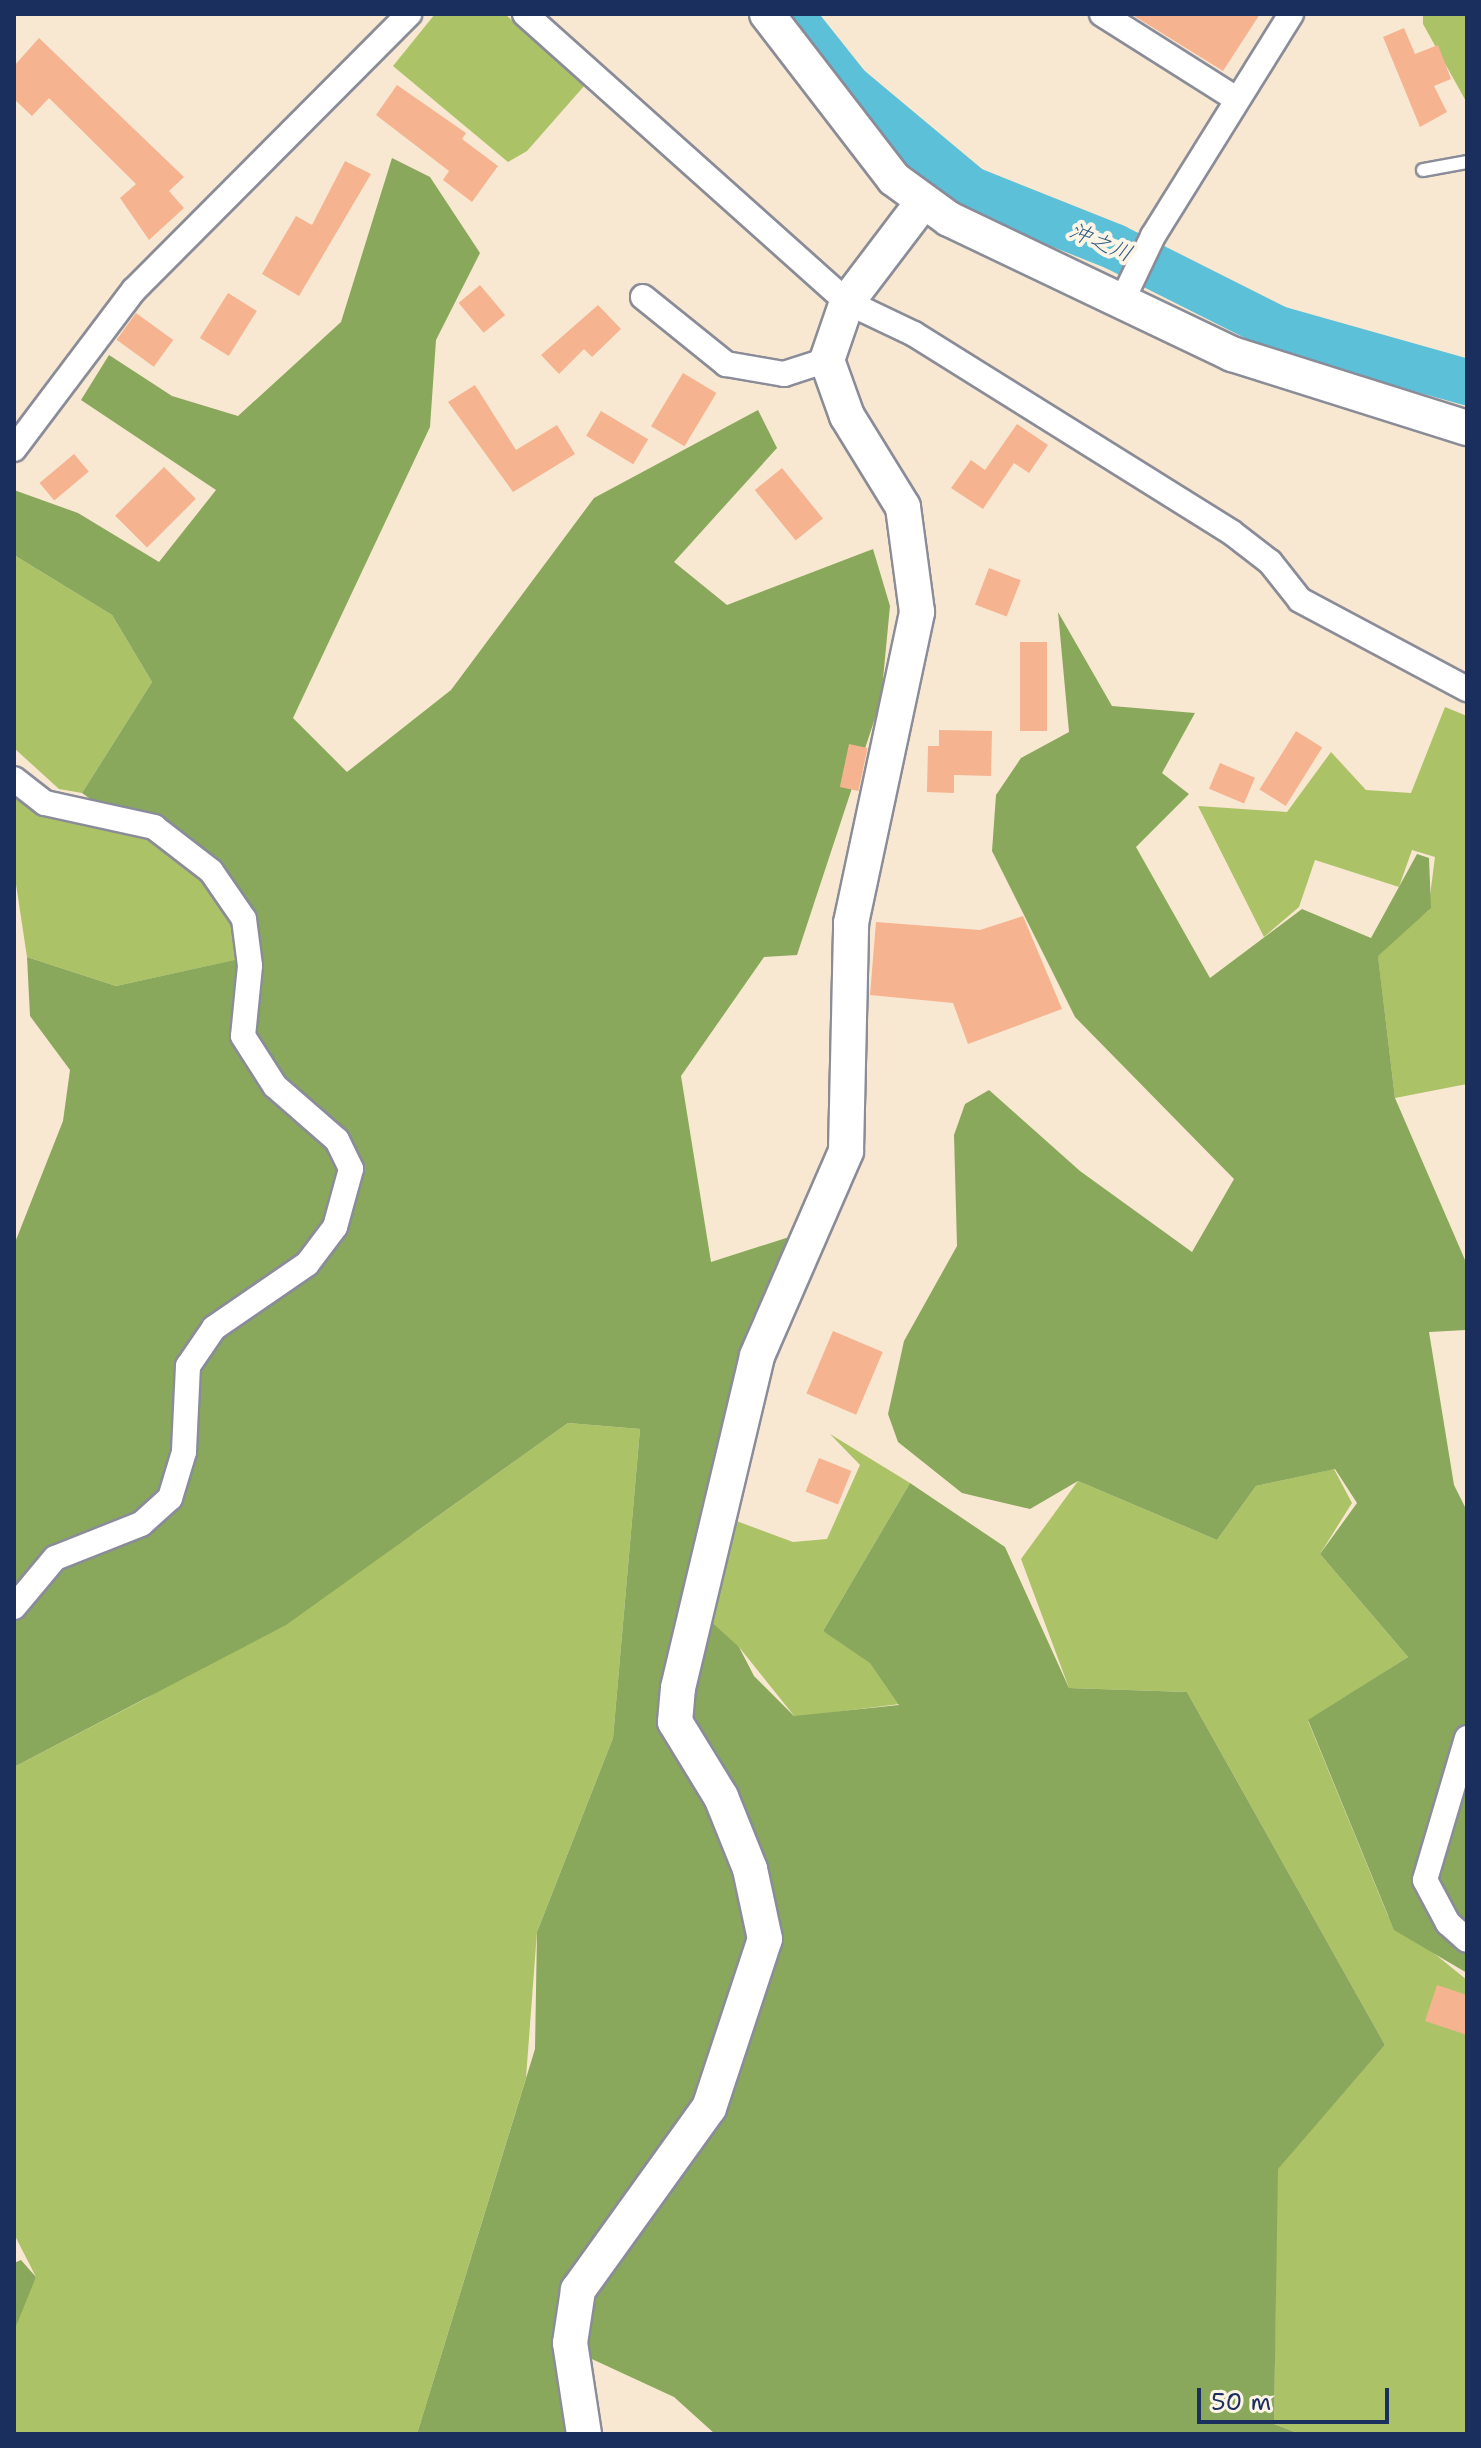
<!DOCTYPE html>
<html>
<head>
<meta charset="utf-8">
<style>
	body { margin:0 }
	#map { position:relative; width:1481px; height:2448px; overflow:hidden; background:#f8e8d1; font-family:"Shantell Sans","Klee One",sans-serif }
	div>[style] { position:absolute }
	.green>* { inset:0; background:#acc267 }
	.forest>* { inset:0; background:#89a85c }
	.river>* { height:46px; margin:-23px; padding:0 23px; transform-origin:23px; border-radius:23px; background:#5bc0d8 }
	.building>* { inset:0; background:#f5b390; transform-origin:0 0 }
	.roads { filter:drop-shadow(2px 0 #8a8c98) drop-shadow(-2px 0 #8a8c98) drop-shadow(0 2px #8a8c98) drop-shadow(0 -2px #8a8c98) }
	.lane>* { height:12px; margin:-6px; padding:0 6px; transform-origin:6px; border-radius:6px; background:#fff }
	.street>* { height:24px; margin:-12px; padding:0 12px; transform-origin:12px; border-radius:12px; background:#fff }
	.secondary>* { height:34px; margin:-17px; padding:0 17px; transform-origin:17px; border-radius:17px; background:#fff }
	span { translate:-50% -50%; white-space:nowrap; text-align:center; line-height:1.15; -webkit-text-stroke:8px #fcf5e5; paint-order:stroke }
	.water-label { font-size:22px; color:#2e5a83; font-style:italic }
	.frame { position:absolute; inset:0; border:16px solid #1b2f5e; pointer-events:none }
	.scale { position:absolute; left:1197px; top:2388px; width:192px; height:36px; box-sizing:border-box; border:4px solid #1b2f5e; border-top:0; padding-left:10px; font-size:24px; line-height:28px; white-space:nowrap; color:#1b2f5e; -webkit-text-stroke:6px #fcf5e5; paint-order:stroke }
</style>
</head>
<body>
<div id="map">
	<div class="green">
		<div style="clip-path:polygon(435px 14px,505px 14px,585px 85px,527px 151px,508px 162px,393px 66px)"></div>
		<div style="clip-path:polygon(1423px 14px,1467px 14px,1467px 103px,1423px 24px)"></div>
		<div style="clip-path:polygon(14px 555px,112px 615px,152px 682px,82px 793px,59px 789px,14px 748px)"></div>
		<div style="clip-path:polygon(1445px 707px,1467px 716px,1467px 1084px,1395px 1098px,1377px 949px,1428px 911px,1435px 857px,1412px 850px,1399px 887px,1315px 860px,1299px 907px,1264px 937px,1198px 806px,1287px 812px,1331px 752px,1366px 790px,1411px 793px)"></div>
		<div style="clip-path:polygon(14px 798px,154px 827px,229px 897px,249px 957px,116px 986px,27px 957px,14px 871px)"></div>
		<div style="clip-path:polygon(568px 1423px,640px 1429px,613px 1738px,537px 1932px,526px 2078px,417px 2434px,14px 2434px,14px 2319px,36px 2277px,14px 2234px,14px 1767px,145px 1699px,416px 1532px)"></div>
		<div style="clip-path:polygon(830px 1434px,910px 1483px,823px 1631px,873px 1657px,900px 1704px,795px 1717px,739px 1647px,709px 1625px,723px 1516px,793px 1542px,827px 1539px,860px 1465px)"></div>
		<div style="clip-path:polygon(1334px 1469px,1352px 1503px,1320px 1554px,1408px 1657px,1308px 1721px,1388px 1916px,1467px 1980px,1467px 2434px,1300px 2434px,1274px 2424px,1277px 2169px,1385px 2045px,1187px 1692px,1069px 1688px,1021px 1559px,1078px 1481px,1217px 1540px,1256px 1486px)"></div>
	</div>
	<div class="forest">
		<div style="clip-path:polygon(392px 158px,430px 177px,480px 253px,436px 340px,430px 427px,293px 718px,347px 772px,451px 690px,594px 498px,758px 410px,777px 448px,674px 562px,727px 605px,873px 549px,890px 606px,881px 700px,797px 955px,764px 957px,681px 1076px,711px 1262px,808px 1231px,696px 1608px,739px 1647px,754px 1676px,794px 1716px,899px 1705px,870px 1663px,823px 1631px,910px 1483px,1005px 1547px,1069px 1688px,1187px 1692px,1385px 2045px,1278px 2169px,1274px 2424px,1300px 2434px,715px 2434px,674px 2397px,555px 2342px,568px 2434px,417px 2434px,535px 2049px,537px 1932px,613px 1738px,640px 1429px,568px 1423px,286px 1625px,14px 1767px,14px 1245px,63px 1121px,70px 1070px,30px 1016px,27px 957px,116px 986px,248px 957px,229px 897px,82px 793px,152px 682px,112px 615px,14px 555px,14px 490px,78px 513px,159px 562px,216px 490px,81px 400px,109px 355px,172px 396px,238px 416px,341px 322px)"></div>
		<div style="clip-path:polygon(1058px 612px,1112px 706px,1195px 713px,1162px 773px,1189px 794px,1136px 847px,1210px 978px,1302px 909px,1371px 938px,1417px 854px,1429px 858px,1431px 908px,1378px 956px,1395px 1098px,1465px 1260px,1466px 1330px,1429px 1332px,1454px 1485px,1467px 1511px,1467px 1973px,1394px 1930px,1308px 1720px,1408px 1657px,1320px 1554px,1357px 1503px,1335px 1469px,1256px 1486px,1217px 1540px,1078px 1481px,1030px 1509px,962px 1493px,898px 1442px,888px 1414px,904px 1341px,957px 1246px,954px 1135px,965px 1104px,989px 1090px,1080px 1171px,1192px 1252px,1234px 1179px,1075px 1017px,992px 851px,996px 795px,1021px 758px,1069px 732px)"></div>
		<div style="clip-path:polygon(21px 2260px,36px 2277px,14px 2331px,14px 2263px)"></div>
	</div>
	<div class="river">
		<div style="left:790px;top:14px;width:93px;rotate:51.5deg"></div>
		<div style="left:848px;top:87px;width:159px;rotate:39.9deg"></div>
		<div style="left:970px;top:189px;width:156px;rotate:21.8deg"></div>
		<div style="left:1115px;top:247px;width:182px;rotate:26.7deg"></div>
		<div style="left:1278px;top:329px;width:196px;rotate:15.7deg"></div>
	</div>
	<div class="building">
		<div style="clip-path:polygon(1131px 14px,1260px 14px,1223px 71px)"></div>
		<div style="clip-path:polygon(1404px 28px,1415px 54px,1438px 45px,1451px 79px,1434px 86px,1447px 112px,1420px 127px,1383px 37px)"></div>
		<div style="clip-path:polygon(39px 38px,184px 177px,169px 191px,184px 208px,149px 240px,120px 198px,136px 184px,49px 98px,32px 116px,14px 99px,14px 66px)"></div>
		<div style="clip-path:polygon(397px 85px,466px 133px,462px 139px,498px 166px,472px 202px,443px 180px,449px 171px,376px 115px)"></div>
		<div style="clip-path:polygon(345px 161px,371px 174px,299px 296px,262px 274px,296px 216px,312px 225px)"></div>
		<div style="left:480px;top:285px;width:39px;height:28px;rotate:50deg"></div>
		<div style="left:228px;top:293px;width:34px;height:53px;rotate:32deg"></div>
		<div style="clip-path:polygon(598px 305px,621px 329px,592px 357px,584px 349px,559px 374px,541px 355px)"></div>
		<div style="left:136px;top:313px;width:46px;height:33px;rotate:36deg"></div>
		<div style="left:683px;top:373px;width:39px;height:62px;rotate:31deg"></div>
		<div style="clip-path:polygon(475px 385px,516px 450px,557px 425px,575px 454px,513px 492px,448px 402px)"></div>
		<div style="left:601px;top:411px;width:55px;height:29px;rotate:31deg"></div>
		<div style="clip-path:polygon(1017px 424px,1048px 445px,1029px 473px,1014px 463px,983px 509px,951px 488px,971px 460px,985px 470px)"></div>
		<div style="left:74px;top:454px;width:23px;height:45px;rotate:50deg"></div>
		<div style="left:164px;top:467px;width:45px;height:69px;rotate:45deg"></div>
		<div style="left:782px;top:468px;width:65px;height:35px;rotate:51deg"></div>
		<div style="left:989px;top:568px;width:34px;height:39px;rotate:21deg"></div>
		<div style="left:1020px;top:642px;width:27px;height:89px"></div>
		<div style="clip-path:polygon(939px 730px,992px 731px,991px 776px,954px 775px,954px 793px,927px 792px,928px 746px,939px 746px)"></div>
		<div style="left:1296px;top:731px;width:31px;height:69px;rotate:32deg"></div>
		<div style="left:849px;top:744px;width:19px;height:44px;rotate:12deg"></div>
		<div style="left:1220px;top:763px;width:38px;height:28px;rotate:23deg"></div>
		<div style="clip-path:polygon(1023px 916px,1062px 1009px,968px 1044px,953px 1003px,870px 995px,876px 922px,980px 930px)"></div>
		<div style="left:833px;top:1331px;width:54px;height:68px;rotate:23deg"></div>
		<div style="left:819px;top:1458px;width:35px;height:36px;rotate:22deg"></div>
		<div style="clip-path:polygon(1437px 1985px,1467px 1995px,1467px 2035px,1425px 2021px)"></div>
	</div>
	<div class="roads">
		<div class="lane">
			<div style="left:1423px;top:170px;width:45px;rotate:-10.3deg"></div>
		</div>
		<div class="street">
			<div style="left:525px;top:14px;width:432px;rotate:41.8deg"></div>
			<div style="left:847px;top:302px;width:74px;rotate:25.5deg"></div>
			<div style="left:914px;top:334px;width:374px;rotate:32deg"></div>
			<div style="left:1231px;top:532px;width:49px;rotate:37.6deg"></div>
			<div style="left:1270px;top:562px;width:48px;rotate:51.7deg"></div>
			<div style="left:1300px;top:600px;width:189px;rotate:28.1deg"></div>
			<div style="left:1102px;top:14px;width:157px;rotate:32.3deg"></div>
			<div style="left:643px;top:297px;width:107px;rotate:38.9deg"></div>
			<div style="left:726px;top:364px;width:59px;rotate:9.8deg"></div>
			<div style="left:784px;top:374px;width:45px;rotate:-18deg"></div>
			<div style="left:1122px;top:301px;width:72px;rotate:-64.5deg"></div>
			<div style="left:1153px;top:236px;width:261px;rotate:-58.1deg"></div>
			<div style="left:14px;top:449px;width:199px;rotate:-53deg"></div>
			<div style="left:134px;top:290px;width:390px;rotate:-45.1deg"></div>
			<div style="left:14px;top:779px;width:39px;rotate:38deg"></div>
			<div style="left:45px;top:803px;width:112px;rotate:12.4deg"></div>
			<div style="left:154px;top:827px;width:72px;rotate:37.7deg"></div>
			<div style="left:211px;top:871px;width:58px;rotate:55.5deg"></div>
			<div style="left:244px;top:919px;width:47px;rotate:82.7deg"></div>
			<div style="left:250px;top:966px;width:70px;rotate:95.7deg"></div>
			<div style="left:243px;top:1036px;width:59px;rotate:57.4deg"></div>
			<div style="left:275px;top:1086px;width:82px;rotate:41.1deg"></div>
			<div style="left:337px;top:1140px;width:32px;rotate:64deg"></div>
			<div style="left:351px;top:1169px;width:60px;rotate:105.4deg"></div>
			<div style="left:335px;top:1227px;width:46px;rotate:127.1deg"></div>
			<div style="left:307px;top:1264px;width:113px;rotate:145.5deg"></div>
			<div style="left:214px;top:1328px;width:46px;rotate:124.4deg"></div>
			<div style="left:188px;top:1366px;width:86px;rotate:92.7deg"></div>
			<div style="left:184px;top:1452px;width:48px;rotate:106.9deg"></div>
			<div style="left:170px;top:1498px;width:39px;rotate:138deg"></div>
			<div style="left:141px;top:1524px;width:92px;rotate:158.4deg"></div>
			<div style="left:55px;top:1558px;width:64px;rotate:129.9deg"></div>
			<div style="left:1467px;top:1738px;width:148px;rotate:106.5deg"></div>
			<div style="left:1425px;top:1880px;width:49px;rotate:61.9deg"></div>
			<div style="left:1448px;top:1923px;width:25px;rotate:42deg"></div>
		</div>
		<div class="secondary">
			<div style="left:767px;top:14px;width:208px;rotate:52.4deg"></div>
			<div style="left:894px;top:179px;width:68px;rotate:36deg"></div>
			<div style="left:949px;top:219px;width:314px;rotate:25.5deg"></div>
			<div style="left:1232px;top:354px;width:246px;rotate:17.5deg"></div>
			<div style="left:584px;top:2434px;width:92px;rotate:-98.7deg"></div>
			<div style="left:570px;top:2343px;width:54px;rotate:-81.4deg"></div>
			<div style="left:578px;top:2290px;width:224px;rotate:-54.3deg"></div>
			<div style="left:709px;top:2108px;width:178px;rotate:-71.7deg"></div>
			<div style="left:765px;top:1939px;width:72px;rotate:-102.1deg"></div>
			<div style="left:750px;top:1869px;width:78px;rotate:-111.9deg"></div>
			<div style="left:721px;top:1797px;width:88px;rotate:-121.5deg"></div>
			<div style="left:675px;top:1722px;width:34px;rotate:-85deg"></div>
			<div style="left:678px;top:1688px;width:341px;rotate:-76.6deg"></div>
			<div style="left:757px;top:1356px;width:223px;rotate:-66.5deg"></div>
			<div style="left:846px;top:1151px;width:228px;rotate:-88.7deg"></div>
			<div style="left:851px;top:923px;width:318px;rotate:-78deg"></div>
			<div style="left:917px;top:612px;width:106px;rotate:-97.6deg"></div>
			<div style="left:903px;top:507px;width:107px;rotate:-121.6deg"></div>
			<div style="left:847px;top:416px;width:59px;rotate:-109.7deg"></div>
			<div style="left:827px;top:360px;width:61px;rotate:-71deg"></div>
			<div style="left:847px;top:302px;width:126px;rotate:-52.8deg"></div>
		</div>
	</div>
	<div class="water-label">
		<span style="left:1101px;top:242px;rotate:23deg">沖之川</span>
	</div>
	<div class="frame"></div>
	<div class="scale">50 m</div>
</div>
</body>
</html>
